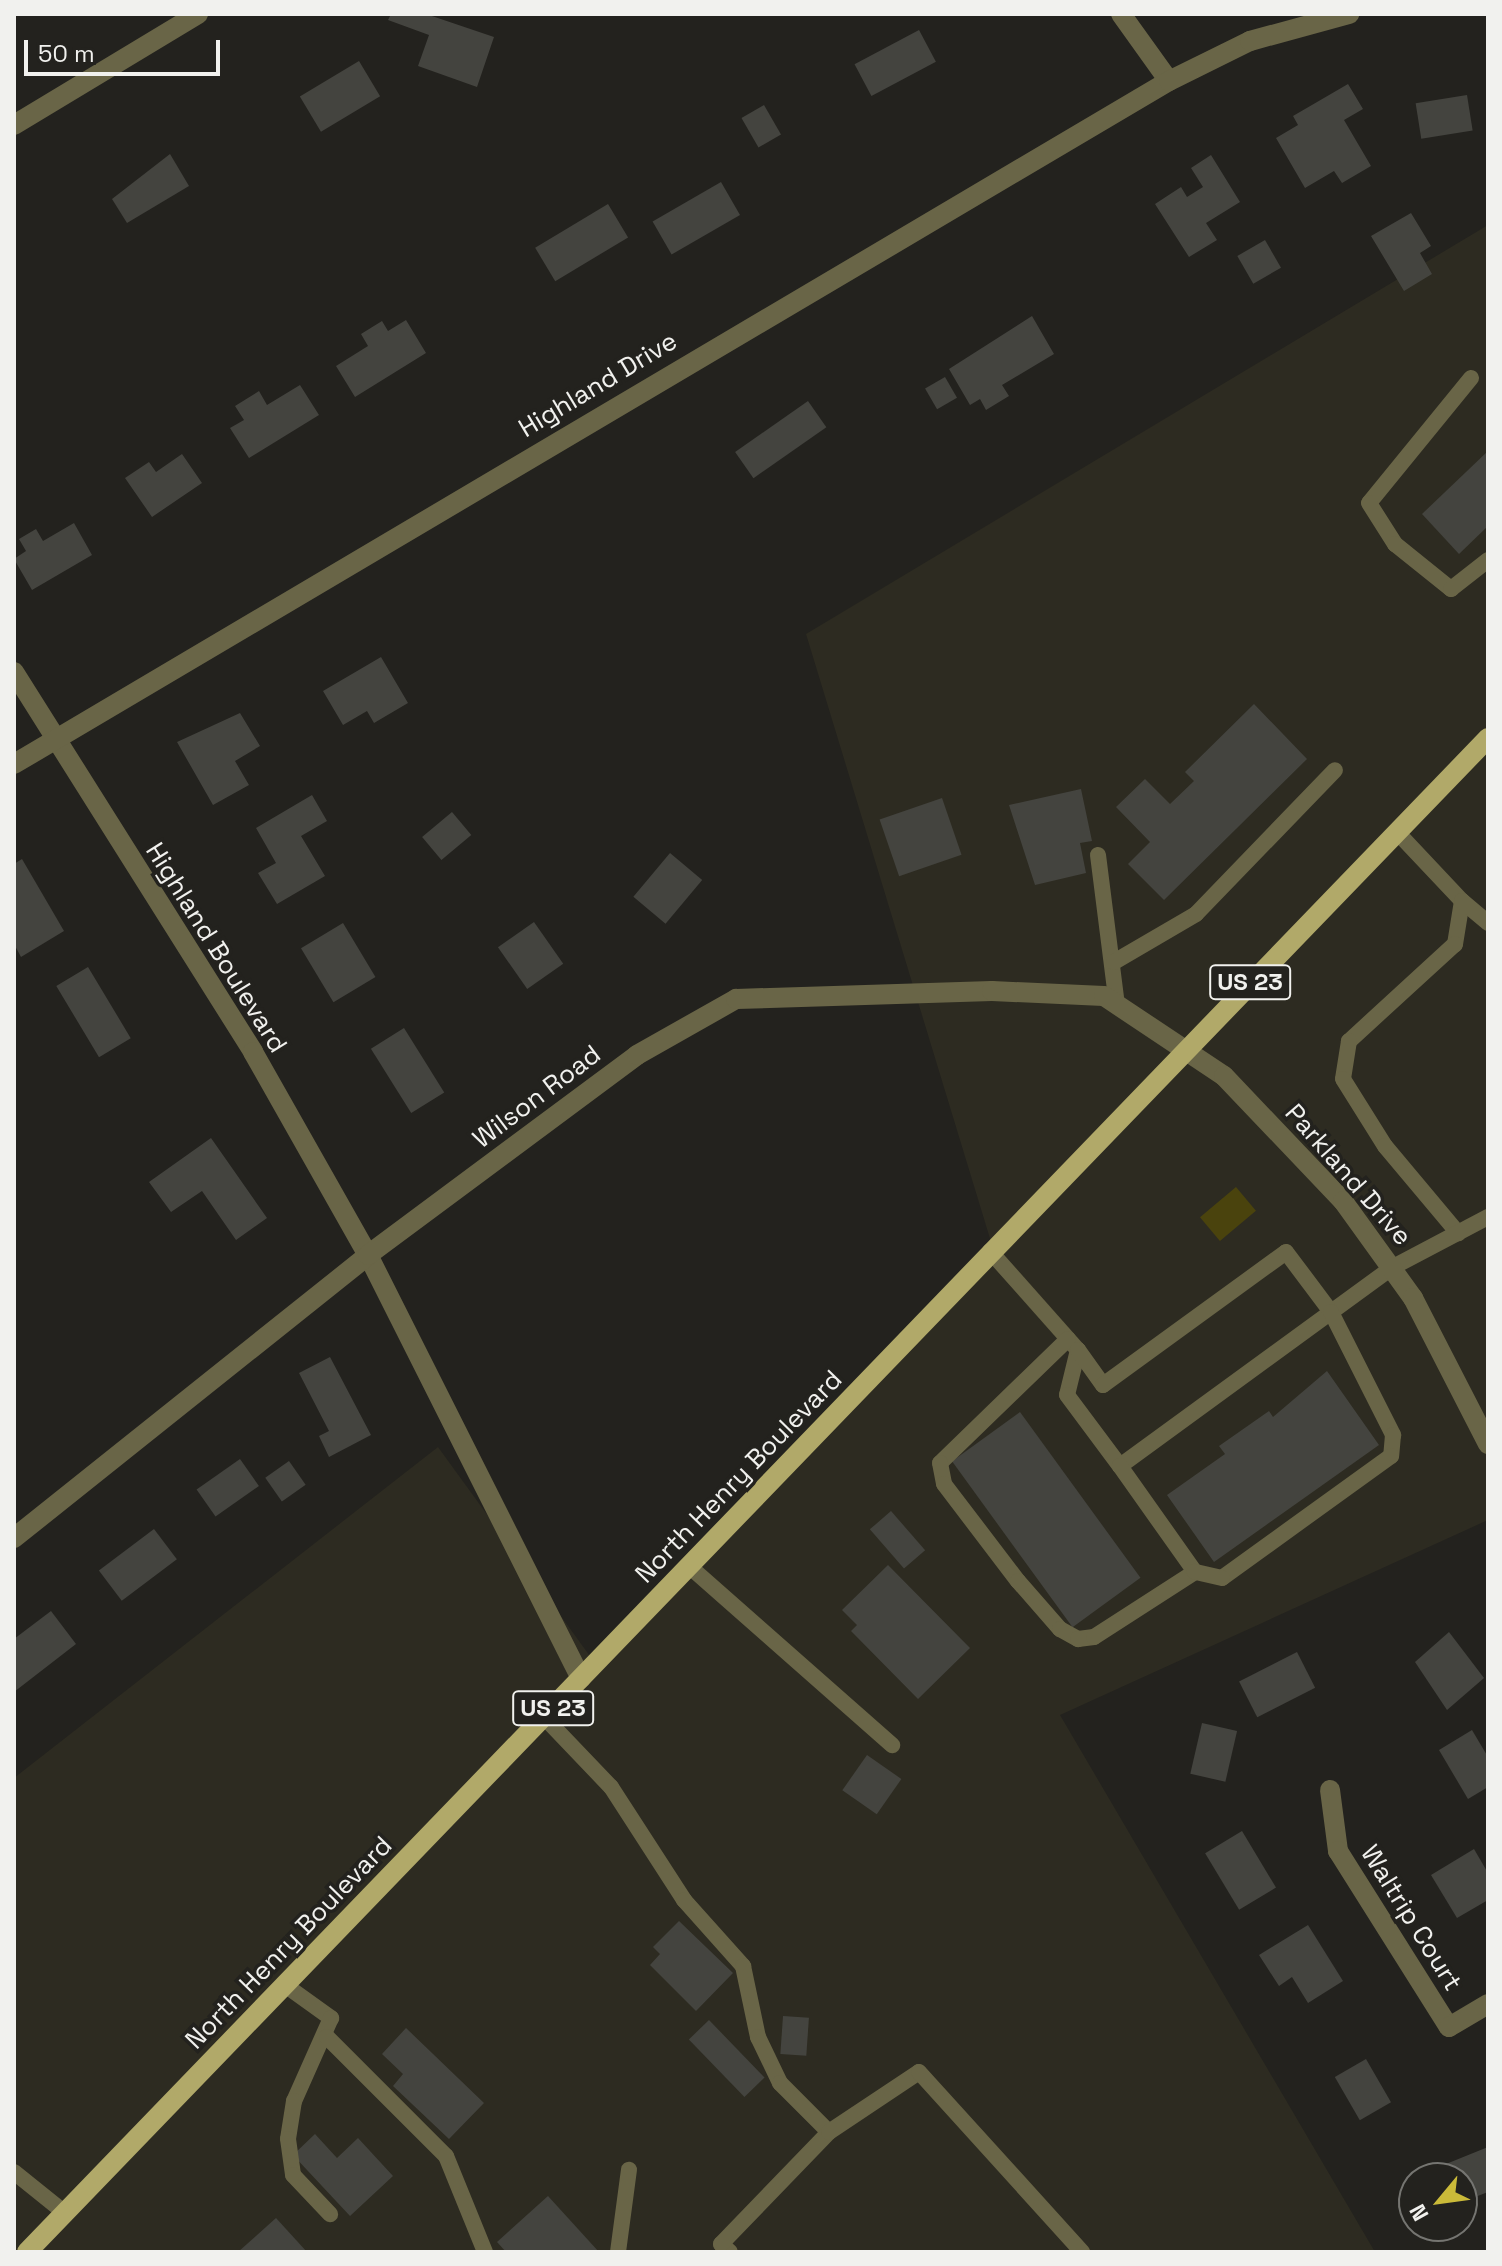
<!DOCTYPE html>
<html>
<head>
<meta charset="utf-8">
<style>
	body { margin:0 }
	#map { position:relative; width:1502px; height:2266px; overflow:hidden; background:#23221e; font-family:"Space Grotesk",sans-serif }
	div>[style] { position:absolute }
	.built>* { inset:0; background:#2d2b21 }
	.green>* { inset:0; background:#4a430d; transform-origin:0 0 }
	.building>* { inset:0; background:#44443f; transform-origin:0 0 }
	.lane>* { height:16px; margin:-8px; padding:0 8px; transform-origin:8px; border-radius:8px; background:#696547 }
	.street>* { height:20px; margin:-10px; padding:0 10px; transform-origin:10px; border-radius:10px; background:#696547 }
	.primary>* { height:20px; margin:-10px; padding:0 10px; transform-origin:10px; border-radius:10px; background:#b1a969 }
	span { translate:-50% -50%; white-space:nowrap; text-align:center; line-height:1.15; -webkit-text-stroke:7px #23221e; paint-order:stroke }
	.shield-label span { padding:2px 6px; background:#23221e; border:2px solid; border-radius:6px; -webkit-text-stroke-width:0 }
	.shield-label { font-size:24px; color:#f1f1ee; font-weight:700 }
	.street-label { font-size:26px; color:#f1f1ee }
	.frame { position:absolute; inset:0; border:16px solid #f1f1ee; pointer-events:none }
	.north { position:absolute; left:1398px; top:2162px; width:80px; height:80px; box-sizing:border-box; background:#23221e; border:2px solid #757571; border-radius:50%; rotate:241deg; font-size:22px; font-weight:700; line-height:32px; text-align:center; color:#f1f1ee }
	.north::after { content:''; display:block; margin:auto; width:28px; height:36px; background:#caba39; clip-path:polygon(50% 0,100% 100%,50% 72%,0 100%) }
	.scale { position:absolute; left:24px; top:40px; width:196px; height:36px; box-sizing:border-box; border:4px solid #f1f1ee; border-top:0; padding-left:10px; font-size:24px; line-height:28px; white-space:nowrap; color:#f1f1ee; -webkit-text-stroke:6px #23221e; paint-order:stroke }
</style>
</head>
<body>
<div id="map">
	<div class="built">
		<div style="clip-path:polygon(1488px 225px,1488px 1520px,1060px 1715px,1375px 2252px,14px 2252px,14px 1778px,438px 1447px,595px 1663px,995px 1255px,806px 634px)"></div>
	</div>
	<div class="green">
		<div style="left:1236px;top:1187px;width:31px;height:47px;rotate:50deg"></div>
	</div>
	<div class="building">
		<div style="clip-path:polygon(391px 14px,426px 14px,494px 37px,477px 87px,418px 66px,429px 35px,388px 20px)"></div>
		<div style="left:919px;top:30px;width:36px;height:73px;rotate:62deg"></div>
		<div style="left:359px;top:61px;width:41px;height:69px;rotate:59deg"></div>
		<div style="clip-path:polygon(1348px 84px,1363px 109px,1344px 120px,1371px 166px,1342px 183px,1334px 171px,1305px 188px,1276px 138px,1298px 125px,1293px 116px)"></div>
		<div style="left:1467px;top:95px;width:36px;height:52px;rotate:81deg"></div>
		<div style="left:764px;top:105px;width:34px;height:26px;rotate:60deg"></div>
		<div style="clip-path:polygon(170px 154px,189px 186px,127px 223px,112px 199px)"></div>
		<div style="clip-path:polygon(1211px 155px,1240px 202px,1206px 223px,1217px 240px,1189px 257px,1155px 204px,1181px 187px,1187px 197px,1203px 187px,1191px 168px)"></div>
		<div style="left:721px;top:182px;width:38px;height:79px;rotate:60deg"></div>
		<div style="left:608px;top:204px;width:39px;height:85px;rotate:59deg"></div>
		<div style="clip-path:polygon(1411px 213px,1431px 246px,1420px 253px,1432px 274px,1404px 291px,1371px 236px)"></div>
		<div style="left:1265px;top:240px;width:32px;height:32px;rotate:60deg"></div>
		<div style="clip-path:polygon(1032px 316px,1054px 354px,1002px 385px,1009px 396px,986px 410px,980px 399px,970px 405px,949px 369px)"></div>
		<div style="clip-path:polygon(406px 320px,426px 353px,355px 397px,336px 366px,368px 346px,361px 334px,382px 321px,388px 331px)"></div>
		<div style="left:945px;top:377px;width:24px;height:23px;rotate:60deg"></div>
		<div style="clip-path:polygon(300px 385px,319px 415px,249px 458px,230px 428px,244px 420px,235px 406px,259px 391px,267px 405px)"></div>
		<div style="left:808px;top:401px;width:32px;height:89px;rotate:55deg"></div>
		<div style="clip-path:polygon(1488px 451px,1488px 526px,1459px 554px,1422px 514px)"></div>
		<div style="clip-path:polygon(182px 454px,202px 483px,152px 517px,125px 478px,149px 462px,156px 472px)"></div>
		<div style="clip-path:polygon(74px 523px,92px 555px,32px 590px,14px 559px,26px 551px,19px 539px,36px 529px,43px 541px)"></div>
		<div style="clip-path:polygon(381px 657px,408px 703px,374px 723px,367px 711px,343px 725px,323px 691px)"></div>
		<div style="clip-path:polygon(1254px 704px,1307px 759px,1164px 900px,1128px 864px,1150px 842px,1116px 807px,1145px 779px,1170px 804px,1194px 781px,1185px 772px)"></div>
		<div style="clip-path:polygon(240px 713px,260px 746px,235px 761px,249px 785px,213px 805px,177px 742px)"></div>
		<div style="clip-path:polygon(1081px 789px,1092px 841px,1080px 843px,1086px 873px,1035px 885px,1009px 805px)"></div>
		<div style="clip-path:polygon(312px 795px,327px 821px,301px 836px,325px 876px,277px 904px,258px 873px,276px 863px,256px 828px)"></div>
		<div style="left:942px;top:798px;width:60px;height:66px;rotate:71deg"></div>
		<div style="left:452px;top:812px;width:30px;height:39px;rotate:50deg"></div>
		<div style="left:670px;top:853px;width:42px;height:57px;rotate:40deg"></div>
		<div style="clip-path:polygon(22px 859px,64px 931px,21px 957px,14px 944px,14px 864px)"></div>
		<div style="left:534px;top:922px;width:51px;height:44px;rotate:55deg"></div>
		<div style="left:343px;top:923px;width:63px;height:49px;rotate:59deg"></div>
		<div style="left:88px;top:967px;width:83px;height:37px;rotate:59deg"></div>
		<div style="left:404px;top:1028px;width:76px;height:39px;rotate:58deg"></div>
		<div style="clip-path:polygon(211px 1138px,267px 1218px,236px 1240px,202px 1191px,171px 1212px,149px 1182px)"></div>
		<div style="clip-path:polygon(330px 1357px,371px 1435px,329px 1457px,319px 1436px,329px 1431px,299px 1373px)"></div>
		<div style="clip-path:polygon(1327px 1371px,1379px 1445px,1214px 1562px,1167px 1495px,1225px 1454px,1219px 1446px,1269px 1411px,1273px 1417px)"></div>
		<div style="left:1020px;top:1412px;width:205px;height:84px;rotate:54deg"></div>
		<div style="left:240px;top:1459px;width:33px;height:53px;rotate:55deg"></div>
		<div style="left:289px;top:1461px;width:29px;height:29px;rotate:55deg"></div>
		<div style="left:891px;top:1511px;width:52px;height:28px;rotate:49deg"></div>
		<div style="left:154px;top:1529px;width:38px;height:69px;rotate:53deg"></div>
		<div style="clip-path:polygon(888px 1565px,970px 1648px,918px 1699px,851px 1631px,857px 1625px,842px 1610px)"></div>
		<div style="clip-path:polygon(51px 1611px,76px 1644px,14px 1692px,14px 1639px)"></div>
		<div style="clip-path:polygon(1449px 1632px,1484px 1678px,1447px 1710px,1415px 1662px)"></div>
		<div style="left:1297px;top:1652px;width:40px;height:65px;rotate:63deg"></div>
		<div style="left:1202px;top:1723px;width:36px;height:52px;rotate:13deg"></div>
		<div style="clip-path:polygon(1472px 1730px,1488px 1757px,1488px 1787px,1468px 1799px,1439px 1750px)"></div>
		<div style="left:867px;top:1755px;width:42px;height:43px;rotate:35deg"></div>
		<div style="left:1242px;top:1831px;width:66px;height:43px;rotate:59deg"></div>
		<div style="clip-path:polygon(1474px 1849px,1488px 1873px,1488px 1900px,1457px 1918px,1431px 1875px)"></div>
		<div style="clip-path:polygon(679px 1921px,733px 1973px,696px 2011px,650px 1965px,660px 1954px,653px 1947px)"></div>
		<div style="clip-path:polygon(1308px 1925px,1343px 1981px,1308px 2003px,1292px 1977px,1279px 1986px,1259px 1955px)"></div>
		<div style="left:783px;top:2016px;width:26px;height:38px;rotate:4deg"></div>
		<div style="left:709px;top:2020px;width:80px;height:28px;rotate:46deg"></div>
		<div style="clip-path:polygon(406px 2028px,484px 2103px,449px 2139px,393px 2086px,403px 2074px,382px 2054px)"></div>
		<div style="left:1366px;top:2059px;width:50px;height:36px;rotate:60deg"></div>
		<div style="clip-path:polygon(315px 2134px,337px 2158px,358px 2138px,393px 2176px,350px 2216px,293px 2155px)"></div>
		<div style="clip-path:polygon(1488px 2147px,1488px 2192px,1462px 2202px,1462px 2178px,1451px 2178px,1446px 2164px)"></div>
		<div style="clip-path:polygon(548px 2196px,599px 2252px,506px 2252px,497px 2242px)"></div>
		<div style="clip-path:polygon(276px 2218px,307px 2252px,238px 2252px)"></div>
	</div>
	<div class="lane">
		<div style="left:1471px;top:378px;width:161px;rotate:129.2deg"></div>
		<div style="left:1369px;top:503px;width:49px;rotate:57.6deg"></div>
		<div style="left:1395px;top:544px;width:72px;rotate:38.8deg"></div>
		<div style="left:1451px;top:589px;width:47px;rotate:-38.1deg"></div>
		<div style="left:1397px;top:832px;width:95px;rotate:46.7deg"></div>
		<div style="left:1462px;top:901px;width:44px;rotate:99.2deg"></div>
		<div style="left:1455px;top:944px;width:144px;rotate:137.5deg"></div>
		<div style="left:1349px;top:1041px;width:38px;rotate:99deg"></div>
		<div style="left:1343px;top:1079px;width:79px;rotate:57.9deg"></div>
		<div style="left:1385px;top:1146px;width:114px;rotate:50deg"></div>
		<div style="left:1098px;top:855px;width:151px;rotate:82.8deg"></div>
		<div style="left:1462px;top:901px;width:34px;rotate:40deg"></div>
		<div style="left:1114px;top:962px;width:95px;rotate:-30.3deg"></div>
		<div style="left:1196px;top:914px;width:200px;rotate:-46deg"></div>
		<div style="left:990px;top:1251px;width:132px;rotate:48.4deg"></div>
		<div style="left:1078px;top:1350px;width:46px;rotate:103.7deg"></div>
		<div style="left:1067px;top:1395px;width:89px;rotate:53.3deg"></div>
		<div style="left:1120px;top:1466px;width:338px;rotate:-36.1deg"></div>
		<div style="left:1393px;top:1267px;width:107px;rotate:-27.8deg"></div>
		<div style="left:1068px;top:1339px;width:178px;rotate:135.9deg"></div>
		<div style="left:940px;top:1463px;width:21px;rotate:79deg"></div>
		<div style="left:944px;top:1484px;width:122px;rotate:52.7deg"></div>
		<div style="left:1018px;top:1581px;width:64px;rotate:48.8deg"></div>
		<div style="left:1060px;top:1629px;width:21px;rotate:29deg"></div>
		<div style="left:1078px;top:1639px;width:16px;rotate:-7deg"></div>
		<div style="left:1094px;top:1637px;width:120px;rotate:-32.8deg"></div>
		<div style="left:1195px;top:1572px;width:130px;rotate:-125.3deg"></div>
		<div style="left:1078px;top:1350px;width:43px;rotate:54.5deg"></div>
		<div style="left:1103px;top:1385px;width:226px;rotate:-36deg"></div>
		<div style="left:1286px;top:1252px;width:75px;rotate:53.1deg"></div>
		<div style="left:1331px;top:1312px;width:138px;rotate:63.2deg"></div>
		<div style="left:1393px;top:1435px;width:21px;rotate:95deg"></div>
		<div style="left:1391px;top:1456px;width:208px;rotate:144.2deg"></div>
		<div style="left:1222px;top:1578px;width:28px;rotate:-167deg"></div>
		<div style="left:689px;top:1566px;width:271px;rotate:41.4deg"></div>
		<div style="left:544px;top:1717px;width:97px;rotate:46.3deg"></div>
		<div style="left:611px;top:1787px;width:135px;rotate:57.1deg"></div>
		<div style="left:684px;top:1900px;width:89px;rotate:48.2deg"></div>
		<div style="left:743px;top:1966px;width:73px;rotate:78.1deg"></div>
		<div style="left:758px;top:2037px;width:51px;rotate:64.4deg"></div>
		<div style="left:780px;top:2083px;width:69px;rotate:45deg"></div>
		<div style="left:285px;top:1985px;width:57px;rotate:35.7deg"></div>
		<div style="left:331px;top:2018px;width:91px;rotate:114deg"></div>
		<div style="left:294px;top:2101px;width:38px;rotate:99deg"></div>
		<div style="left:288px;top:2139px;width:36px;rotate:82deg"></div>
		<div style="left:293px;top:2175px;width:54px;rotate:46.5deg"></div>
		<div style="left:327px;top:2037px;width:168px;rotate:45deg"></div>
		<div style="left:446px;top:2156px;width:104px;rotate:67.9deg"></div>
		<div style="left:14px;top:2172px;width:65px;rotate:38.8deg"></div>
		<div style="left:618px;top:2252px;width:83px;rotate:-82.4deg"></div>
		<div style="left:730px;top:2252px;width:12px;rotate:-138deg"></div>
		<div style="left:721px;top:2244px;width:156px;rotate:-46deg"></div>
		<div style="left:829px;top:2132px;width:108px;rotate:-33.7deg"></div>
		<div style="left:919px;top:2072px;width:243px;rotate:47.8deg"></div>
	</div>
	<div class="street">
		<div style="left:1121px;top:14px;width:82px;rotate:54.4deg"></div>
		<div style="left:14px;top:125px;width:215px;rotate:-31.1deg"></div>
		<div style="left:14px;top:672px;width:449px;rotate:57.8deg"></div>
		<div style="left:253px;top:1052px;width:233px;rotate:60.5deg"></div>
		<div style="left:368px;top:1255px;width:474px;rotate:63.3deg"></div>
		<div style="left:14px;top:764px;width:1342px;rotate:-30.6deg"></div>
		<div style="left:1169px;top:81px;width:90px;rotate:-26.3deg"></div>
		<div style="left:1250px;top:41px;width:103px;rotate:-15.3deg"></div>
		<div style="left:14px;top:1538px;width:453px;rotate:-38.6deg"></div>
		<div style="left:368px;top:1255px;width:335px;rotate:-36.6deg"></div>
		<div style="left:637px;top:1055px;width:114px;rotate:-29.5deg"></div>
		<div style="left:736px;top:999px;width:256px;rotate:-1.8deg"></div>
		<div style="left:992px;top:991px;width:112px;rotate:2.6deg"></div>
		<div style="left:1104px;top:996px;width:144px;rotate:33.7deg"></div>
		<div style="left:1224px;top:1076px;width:173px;rotate:46.4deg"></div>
		<div style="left:1343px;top:1201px;width:120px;rotate:54.2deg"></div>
		<div style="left:1413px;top:1298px;width:164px;rotate:62.8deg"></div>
		<div style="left:1330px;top:1790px;width:62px;rotate:82.5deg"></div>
		<div style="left:1338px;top:1851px;width:208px;rotate:57.8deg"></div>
		<div style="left:1449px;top:2027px;width:45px;rotate:-30.5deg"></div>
	</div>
	<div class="primary">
		<div style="left:27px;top:2252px;width:2104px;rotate:-46.02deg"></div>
	</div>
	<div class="shield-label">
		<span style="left:1250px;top:982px">US 23</span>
		<span style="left:553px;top:1708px">US 23</span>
	</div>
	<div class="street-label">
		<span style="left:598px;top:385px;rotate:-31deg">Highland Drive</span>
		<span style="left:216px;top:948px;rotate:58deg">Highland Boulevard</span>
		<span style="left:537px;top:1097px;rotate:-37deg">Wilson Road</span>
		<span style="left:1348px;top:1175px;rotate:49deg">Parkland Drive</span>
		<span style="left:739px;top:1477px;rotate:-46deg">North Henry Boulevard</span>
		<span style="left:1411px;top:1918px;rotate:58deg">Waltrip Court</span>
		<span style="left:289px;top:1943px;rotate:-46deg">North Henry Boulevard</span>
	</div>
	<div class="frame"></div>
	<div class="north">N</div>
	<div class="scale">50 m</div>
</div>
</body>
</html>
